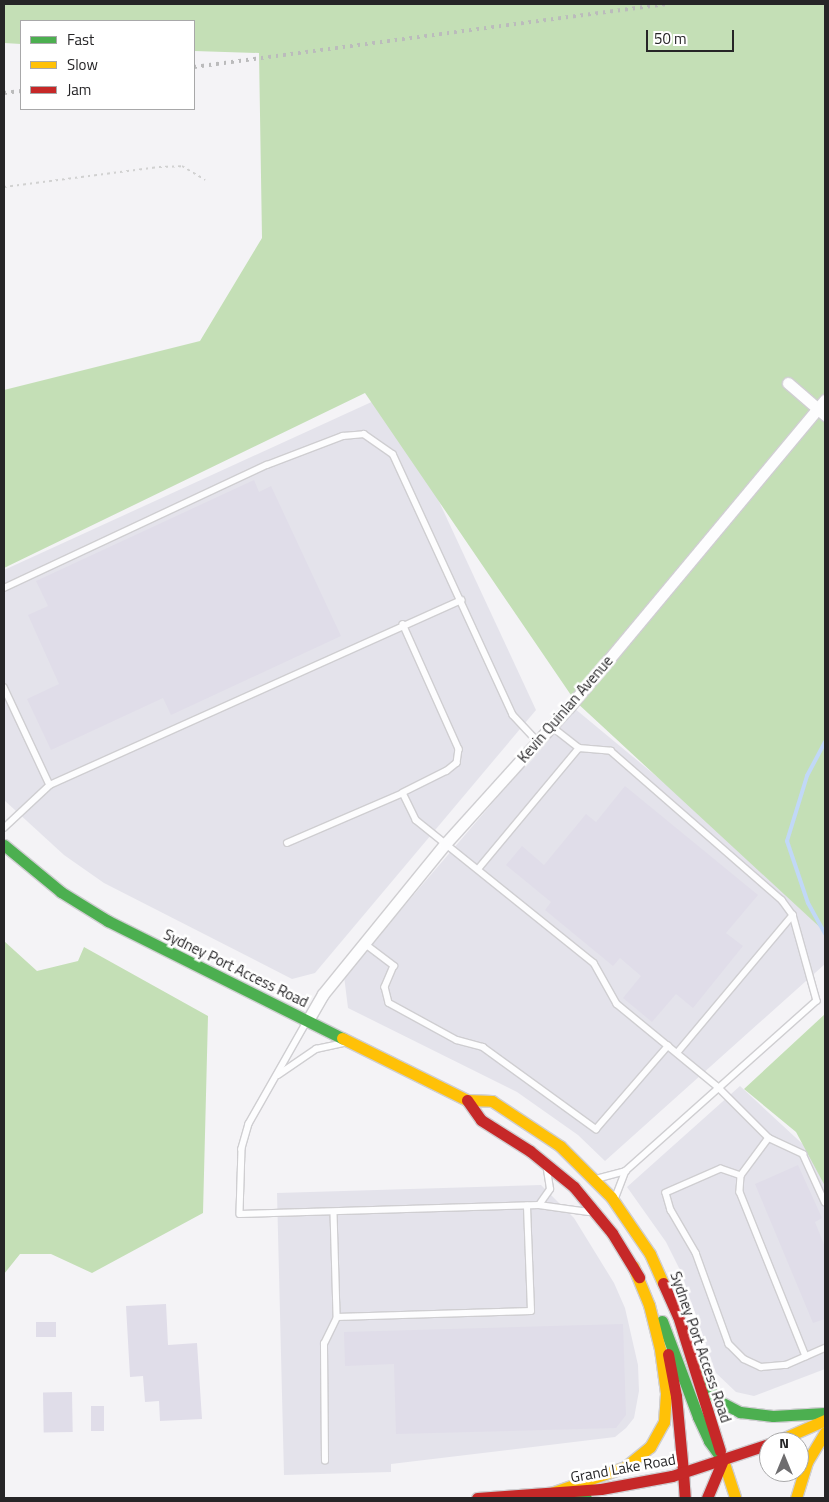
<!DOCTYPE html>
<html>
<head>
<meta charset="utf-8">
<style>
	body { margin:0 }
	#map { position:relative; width:829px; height:1502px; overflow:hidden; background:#f4f3f6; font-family:"Titillium Web",sans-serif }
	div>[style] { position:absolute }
	.built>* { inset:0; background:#e4e3eb }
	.forest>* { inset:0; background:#c4dfb6 }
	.stream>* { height:4px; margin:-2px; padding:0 2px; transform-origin:2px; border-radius:2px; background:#c1d8f7 }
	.building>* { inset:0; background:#e0dde9; transform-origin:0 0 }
	.path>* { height:2px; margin-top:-1px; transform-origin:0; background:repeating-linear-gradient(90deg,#d1d1d1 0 2.5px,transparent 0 6.5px) }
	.roads { filter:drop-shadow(1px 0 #cfced1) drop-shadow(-1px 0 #cfced1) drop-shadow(0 1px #cfced1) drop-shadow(0 -1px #cfced1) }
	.lane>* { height:5.5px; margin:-2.75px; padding:0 2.75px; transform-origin:2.75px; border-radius:2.75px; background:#fdfdfe }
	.street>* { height:11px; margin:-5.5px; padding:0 5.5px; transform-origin:5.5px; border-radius:5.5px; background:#fdfdfe }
	.fast>* { height:11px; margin:-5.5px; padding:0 5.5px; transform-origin:5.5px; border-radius:5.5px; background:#4caf50 }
	.slow>* { height:11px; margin:-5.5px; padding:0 5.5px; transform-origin:5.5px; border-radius:5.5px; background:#ffc107 }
	.jam>* { height:11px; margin:-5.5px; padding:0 5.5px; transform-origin:5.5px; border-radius:5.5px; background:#c62828 }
	.rail>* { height:4px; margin-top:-2px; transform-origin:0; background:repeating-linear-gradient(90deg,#bbbbbc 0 2.5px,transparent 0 7.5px) }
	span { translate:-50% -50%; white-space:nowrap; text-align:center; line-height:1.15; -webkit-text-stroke:5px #fff; paint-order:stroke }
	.street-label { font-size:15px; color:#262527 }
	.frame { position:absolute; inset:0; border:5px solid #262527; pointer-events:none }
	.legend { position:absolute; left:20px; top:20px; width:175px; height:90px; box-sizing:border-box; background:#fff; border:1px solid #a8a8a9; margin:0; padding:6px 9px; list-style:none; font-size:15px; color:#262527 }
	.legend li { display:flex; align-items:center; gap:10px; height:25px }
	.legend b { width:25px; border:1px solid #a8a8a9 }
	.north { position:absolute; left:759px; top:1432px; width:50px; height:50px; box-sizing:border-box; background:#fff; border:1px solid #a8a8a9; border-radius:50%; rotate:0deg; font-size:14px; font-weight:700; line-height:20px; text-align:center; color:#262527 }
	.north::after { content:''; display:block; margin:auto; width:18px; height:22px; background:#6e6d6f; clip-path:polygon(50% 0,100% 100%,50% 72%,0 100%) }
	.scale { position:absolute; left:646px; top:30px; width:88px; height:22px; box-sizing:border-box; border:2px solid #262527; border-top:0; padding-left:6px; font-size:15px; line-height:18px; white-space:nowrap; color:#262527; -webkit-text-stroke:4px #fff; paint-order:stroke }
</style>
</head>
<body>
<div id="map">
	<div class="built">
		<div style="clip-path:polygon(389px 394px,536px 710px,315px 973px,292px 979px,104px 883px,64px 855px,4px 800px,4px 570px)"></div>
		<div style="clip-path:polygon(574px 708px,825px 916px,825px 964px,605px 1161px,578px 1135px,517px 1092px,348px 1008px,344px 976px)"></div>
		<div style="clip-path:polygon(740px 1086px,808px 1149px,825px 1181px,825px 1369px,754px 1396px,736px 1392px,716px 1373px,680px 1270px,666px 1242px,627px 1187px)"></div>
		<div style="clip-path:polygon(541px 1185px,574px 1218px,614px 1283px,625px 1308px,638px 1365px,639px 1391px,634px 1418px,626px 1428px,615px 1437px,391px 1464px,391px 1472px,284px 1475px,277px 1193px)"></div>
	</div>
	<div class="forest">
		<div style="clip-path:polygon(4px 4px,825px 4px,825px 932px,575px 701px,365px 393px,4px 568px,4px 390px,200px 341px,262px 238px,259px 53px,194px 51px,194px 21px,21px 21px,21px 44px,4px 43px)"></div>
		<div style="clip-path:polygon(4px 941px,37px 971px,78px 961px,84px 947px,208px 1016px,203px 1213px,92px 1273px,51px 1254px,20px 1254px,4px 1274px)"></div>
		<div style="clip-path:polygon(825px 1014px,825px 1186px,796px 1132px,744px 1089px)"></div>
	</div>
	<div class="stream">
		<div style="left:825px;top:742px;width:38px;rotate:118deg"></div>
		<div style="left:807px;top:776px;width:68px;rotate:107.1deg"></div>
		<div style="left:787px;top:841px;width:65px;rotate:71.3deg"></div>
		<div style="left:808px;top:903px;width:35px;rotate:61deg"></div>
	</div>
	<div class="building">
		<div style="clip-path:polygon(254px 480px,259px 492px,271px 486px,341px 636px,171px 715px,163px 698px,51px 750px,27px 699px,59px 684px,28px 615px,48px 606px,36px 581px)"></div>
		<div style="clip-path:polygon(625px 786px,758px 895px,726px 933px,743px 946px,693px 1008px,676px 994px,652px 1022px,623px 998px,641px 976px,620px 958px,613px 966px,545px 910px,551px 902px,506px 865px,522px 846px,544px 865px,586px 814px,596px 822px)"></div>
		<div style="clip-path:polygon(798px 1165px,822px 1218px,815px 1222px,825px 1247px,825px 1319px,813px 1323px,755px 1184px)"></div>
		<div style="clip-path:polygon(166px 1304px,168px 1345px,197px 1343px,202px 1419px,160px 1421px,159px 1401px,145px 1402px,143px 1376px,130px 1377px,126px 1306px)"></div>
		<div style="left:36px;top:1322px;width:20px;height:15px"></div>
		<div style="clip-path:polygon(623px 1324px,626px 1415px,616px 1428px,396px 1434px,394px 1364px,345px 1366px,344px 1332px)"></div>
		<div style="left:72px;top:1392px;width:40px;height:29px;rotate:89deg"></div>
		<div style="left:91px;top:1406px;width:13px;height:25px"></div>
	</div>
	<div class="path">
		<div style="left:4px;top:187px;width:156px;rotate:-7.4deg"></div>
		<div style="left:159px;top:167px;width:23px;rotate:-2deg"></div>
		<div style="left:182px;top:166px;width:27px;rotate:31deg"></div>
	</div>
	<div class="roads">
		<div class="lane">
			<div style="left:4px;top:588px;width:290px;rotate:-25.1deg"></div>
			<div style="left:267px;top:465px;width:81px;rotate:-20.9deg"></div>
			<div style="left:343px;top:436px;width:21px;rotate:-5deg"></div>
			<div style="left:364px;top:434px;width:35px;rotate:35deg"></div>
			<div style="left:393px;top:454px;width:287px;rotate:65.3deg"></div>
			<div style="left:513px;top:715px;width:35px;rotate:47deg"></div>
			<div style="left:403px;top:624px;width:137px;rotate:65.9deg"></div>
			<div style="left:459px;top:749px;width:14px;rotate:98deg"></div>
			<div style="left:457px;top:763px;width:13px;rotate:141deg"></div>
			<div style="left:447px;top:771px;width:49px;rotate:153.4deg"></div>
			<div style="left:4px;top:687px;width:108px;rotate:64.9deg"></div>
			<div style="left:551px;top:726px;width:36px;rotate:38deg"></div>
			<div style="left:579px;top:748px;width:32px;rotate:5deg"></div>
			<div style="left:611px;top:751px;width:227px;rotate:41.1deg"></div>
			<div style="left:782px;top:900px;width:19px;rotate:54deg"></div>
			<div style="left:793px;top:915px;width:89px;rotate:74.4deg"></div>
			<div style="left:817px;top:1001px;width:256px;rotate:138.3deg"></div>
			<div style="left:626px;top:1171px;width:30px;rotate:111deg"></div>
			<div style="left:4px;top:828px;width:63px;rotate:-43.1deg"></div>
			<div style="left:50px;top:785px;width:451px;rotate:-24.2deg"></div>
			<div style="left:287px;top:843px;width:126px;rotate:-23.3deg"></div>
			<div style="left:403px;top:793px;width:30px;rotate:64deg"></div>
			<div style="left:416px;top:820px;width:228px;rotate:38.8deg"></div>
			<div style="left:594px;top:963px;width:47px;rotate:60.7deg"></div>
			<div style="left:617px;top:1004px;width:131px;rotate:39.4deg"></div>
			<div style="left:718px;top:1087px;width:72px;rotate:45deg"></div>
			<div style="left:769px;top:1138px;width:38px;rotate:25deg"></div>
			<div style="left:803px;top:1154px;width:53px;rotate:65.4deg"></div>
			<div style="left:479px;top:868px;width:156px;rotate:-50.2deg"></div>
			<div style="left:364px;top:943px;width:38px;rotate:37deg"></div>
			<div style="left:394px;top:966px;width:23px;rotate:113deg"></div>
			<div style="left:385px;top:987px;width:16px;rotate:76deg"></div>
			<div style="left:389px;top:1003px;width:77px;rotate:28.6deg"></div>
			<div style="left:457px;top:1040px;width:27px;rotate:15deg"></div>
			<div style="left:483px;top:1047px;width:140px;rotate:36deg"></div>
			<div style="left:596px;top:1129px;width:110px;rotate:-49.1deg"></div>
			<div style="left:307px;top:1022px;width:117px;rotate:119.6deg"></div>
			<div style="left:249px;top:1124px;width:26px;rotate:106deg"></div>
			<div style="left:242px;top:1149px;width:65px;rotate:91.8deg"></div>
			<div style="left:240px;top:1214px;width:299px;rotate:-1.7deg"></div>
			<div style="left:539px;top:1205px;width:50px;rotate:8deg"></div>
			<div style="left:677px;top:1053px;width:180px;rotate:-50deg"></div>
			<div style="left:278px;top:1075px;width:46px;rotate:-34.4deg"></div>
			<div style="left:316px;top:1049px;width:30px;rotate:-12deg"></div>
			<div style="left:769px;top:1138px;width:47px;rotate:126.4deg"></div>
			<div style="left:741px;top:1176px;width:21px;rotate:-161deg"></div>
			<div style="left:721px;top:1169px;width:60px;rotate:156.4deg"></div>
			<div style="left:666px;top:1193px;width:18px;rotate:74deg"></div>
			<div style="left:671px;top:1210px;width:50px;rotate:59.8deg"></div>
			<div style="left:696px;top:1253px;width:97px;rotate:70.1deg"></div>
			<div style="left:729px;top:1344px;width:21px;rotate:45deg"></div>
			<div style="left:744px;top:1359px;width:19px;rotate:25deg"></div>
			<div style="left:761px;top:1367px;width:25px;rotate:-5deg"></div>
			<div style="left:786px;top:1365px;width:43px;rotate:-23.6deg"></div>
			<div style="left:741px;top:1176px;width:16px;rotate:94deg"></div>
			<div style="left:740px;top:1192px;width:177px;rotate:68.1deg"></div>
			<div style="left:596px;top:1179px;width:31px;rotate:-15deg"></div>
			<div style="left:539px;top:1205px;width:19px;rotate:-55deg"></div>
			<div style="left:550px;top:1189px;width:20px;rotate:-99deg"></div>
			<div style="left:334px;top:1213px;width:104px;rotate:88.3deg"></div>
			<div style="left:337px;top:1317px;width:194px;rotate:-1.8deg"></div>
			<div style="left:531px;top:1311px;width:105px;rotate:-92.2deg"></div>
			<div style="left:325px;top:1461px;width:117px;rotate:-90.5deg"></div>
			<div style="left:324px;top:1344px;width:30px;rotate:-64deg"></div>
		</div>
		<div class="street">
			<div style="left:788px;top:383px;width:49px;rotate:40.9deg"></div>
			<div style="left:308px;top:1020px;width:30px;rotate:-60deg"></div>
			<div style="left:323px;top:994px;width:193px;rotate:-50.9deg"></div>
			<div style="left:445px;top:844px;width:185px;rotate:-47.9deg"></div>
			<div style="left:569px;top:707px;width:400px;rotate:-50.2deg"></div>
		</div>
		<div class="fast">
			<div style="left:4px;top:845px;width:74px;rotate:39.5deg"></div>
			<div style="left:61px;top:892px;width:55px;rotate:31.7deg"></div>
			<div style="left:108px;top:921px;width:262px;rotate:26.6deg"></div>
			<div style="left:662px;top:1321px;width:103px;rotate:69.4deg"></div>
			<div style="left:698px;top:1417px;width:26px;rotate:65deg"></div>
			<div style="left:709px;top:1441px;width:24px;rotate:54deg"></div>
			<div style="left:694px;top:1364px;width:43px;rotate:57.4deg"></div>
			<div style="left:717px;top:1400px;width:26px;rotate:28deg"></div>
			<div style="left:740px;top:1412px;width:33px;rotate:7deg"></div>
			<div style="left:773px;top:1416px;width:52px;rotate:-3.3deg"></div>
			<div style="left:546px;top:1495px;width:40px;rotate:4.3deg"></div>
		</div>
		<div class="slow">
			<div style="left:342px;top:1038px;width:140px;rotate:26.4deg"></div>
			<div style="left:467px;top:1100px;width:25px;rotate:2deg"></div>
			<div style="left:492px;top:1101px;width:82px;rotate:33.5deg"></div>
			<div style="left:560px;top:1146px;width:72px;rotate:45deg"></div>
			<div style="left:611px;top:1197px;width:69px;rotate:55.6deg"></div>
			<div style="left:650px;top:1254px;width:32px;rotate:66deg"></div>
			<div style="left:775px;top:1442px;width:55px;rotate:-23.7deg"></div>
			<div style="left:723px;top:1460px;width:40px;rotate:72deg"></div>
			<div style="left:551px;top:1493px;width:78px;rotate:-19.4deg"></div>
			<div style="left:625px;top:1467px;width:32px;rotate:-39deg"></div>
			<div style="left:650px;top:1447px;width:29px;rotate:-61deg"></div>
			<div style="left:664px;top:1422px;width:29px;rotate:-86deg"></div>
			<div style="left:666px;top:1393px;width:44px;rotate:-97.8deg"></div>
			<div style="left:660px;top:1349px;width:45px;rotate:-104deg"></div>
			<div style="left:649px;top:1305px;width:42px;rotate:-112.3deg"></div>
			<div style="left:796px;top:1498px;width:38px;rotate:-73deg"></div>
			<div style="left:807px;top:1462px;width:35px;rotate:-59deg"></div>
		</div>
		<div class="jam">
			<div style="left:467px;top:1100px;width:24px;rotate:55deg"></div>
			<div style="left:481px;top:1120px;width:58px;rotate:32.3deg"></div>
			<div style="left:530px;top:1151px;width:57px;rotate:39.3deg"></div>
			<div style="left:574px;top:1187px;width:60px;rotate:50.4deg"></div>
			<div style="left:612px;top:1233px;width:52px;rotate:58.5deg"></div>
			<div style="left:663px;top:1283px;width:36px;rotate:66deg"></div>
			<div style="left:678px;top:1316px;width:141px;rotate:72.7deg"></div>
			<div style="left:668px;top:1354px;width:43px;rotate:79.2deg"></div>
			<div style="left:676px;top:1396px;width:76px;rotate:84.7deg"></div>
			<div style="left:683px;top:1472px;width:26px;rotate:86deg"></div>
			<div style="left:477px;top:1498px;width:124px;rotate:-4.2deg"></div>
			<div style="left:601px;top:1489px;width:72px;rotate:-10.4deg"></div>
			<div style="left:672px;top:1476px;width:102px;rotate:-18.3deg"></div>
			<div style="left:707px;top:1498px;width:41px;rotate:-67.2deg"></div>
		</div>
	</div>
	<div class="rail">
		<div style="left:194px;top:67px;width:475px;rotate:-7.6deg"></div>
		<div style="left:4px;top:93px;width:17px;rotate:-7deg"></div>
	</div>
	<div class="street-label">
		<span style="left:565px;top:709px;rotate:-49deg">Kevin Quinlan Avenue</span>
		<span style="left:236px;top:968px;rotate:26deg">Sydney Port Access Road</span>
		<span style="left:701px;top:1347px;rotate:71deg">Sydney Port Access Road</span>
		<span style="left:623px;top:1468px;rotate:-10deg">Grand Lake Road</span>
	</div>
	<div class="frame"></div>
	<ul class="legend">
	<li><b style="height:6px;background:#4caf50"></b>Fast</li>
	<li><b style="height:6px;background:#ffc107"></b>Slow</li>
	<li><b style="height:6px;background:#c62828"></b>Jam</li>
	</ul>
	<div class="north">N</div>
	<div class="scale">50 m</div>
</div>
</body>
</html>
